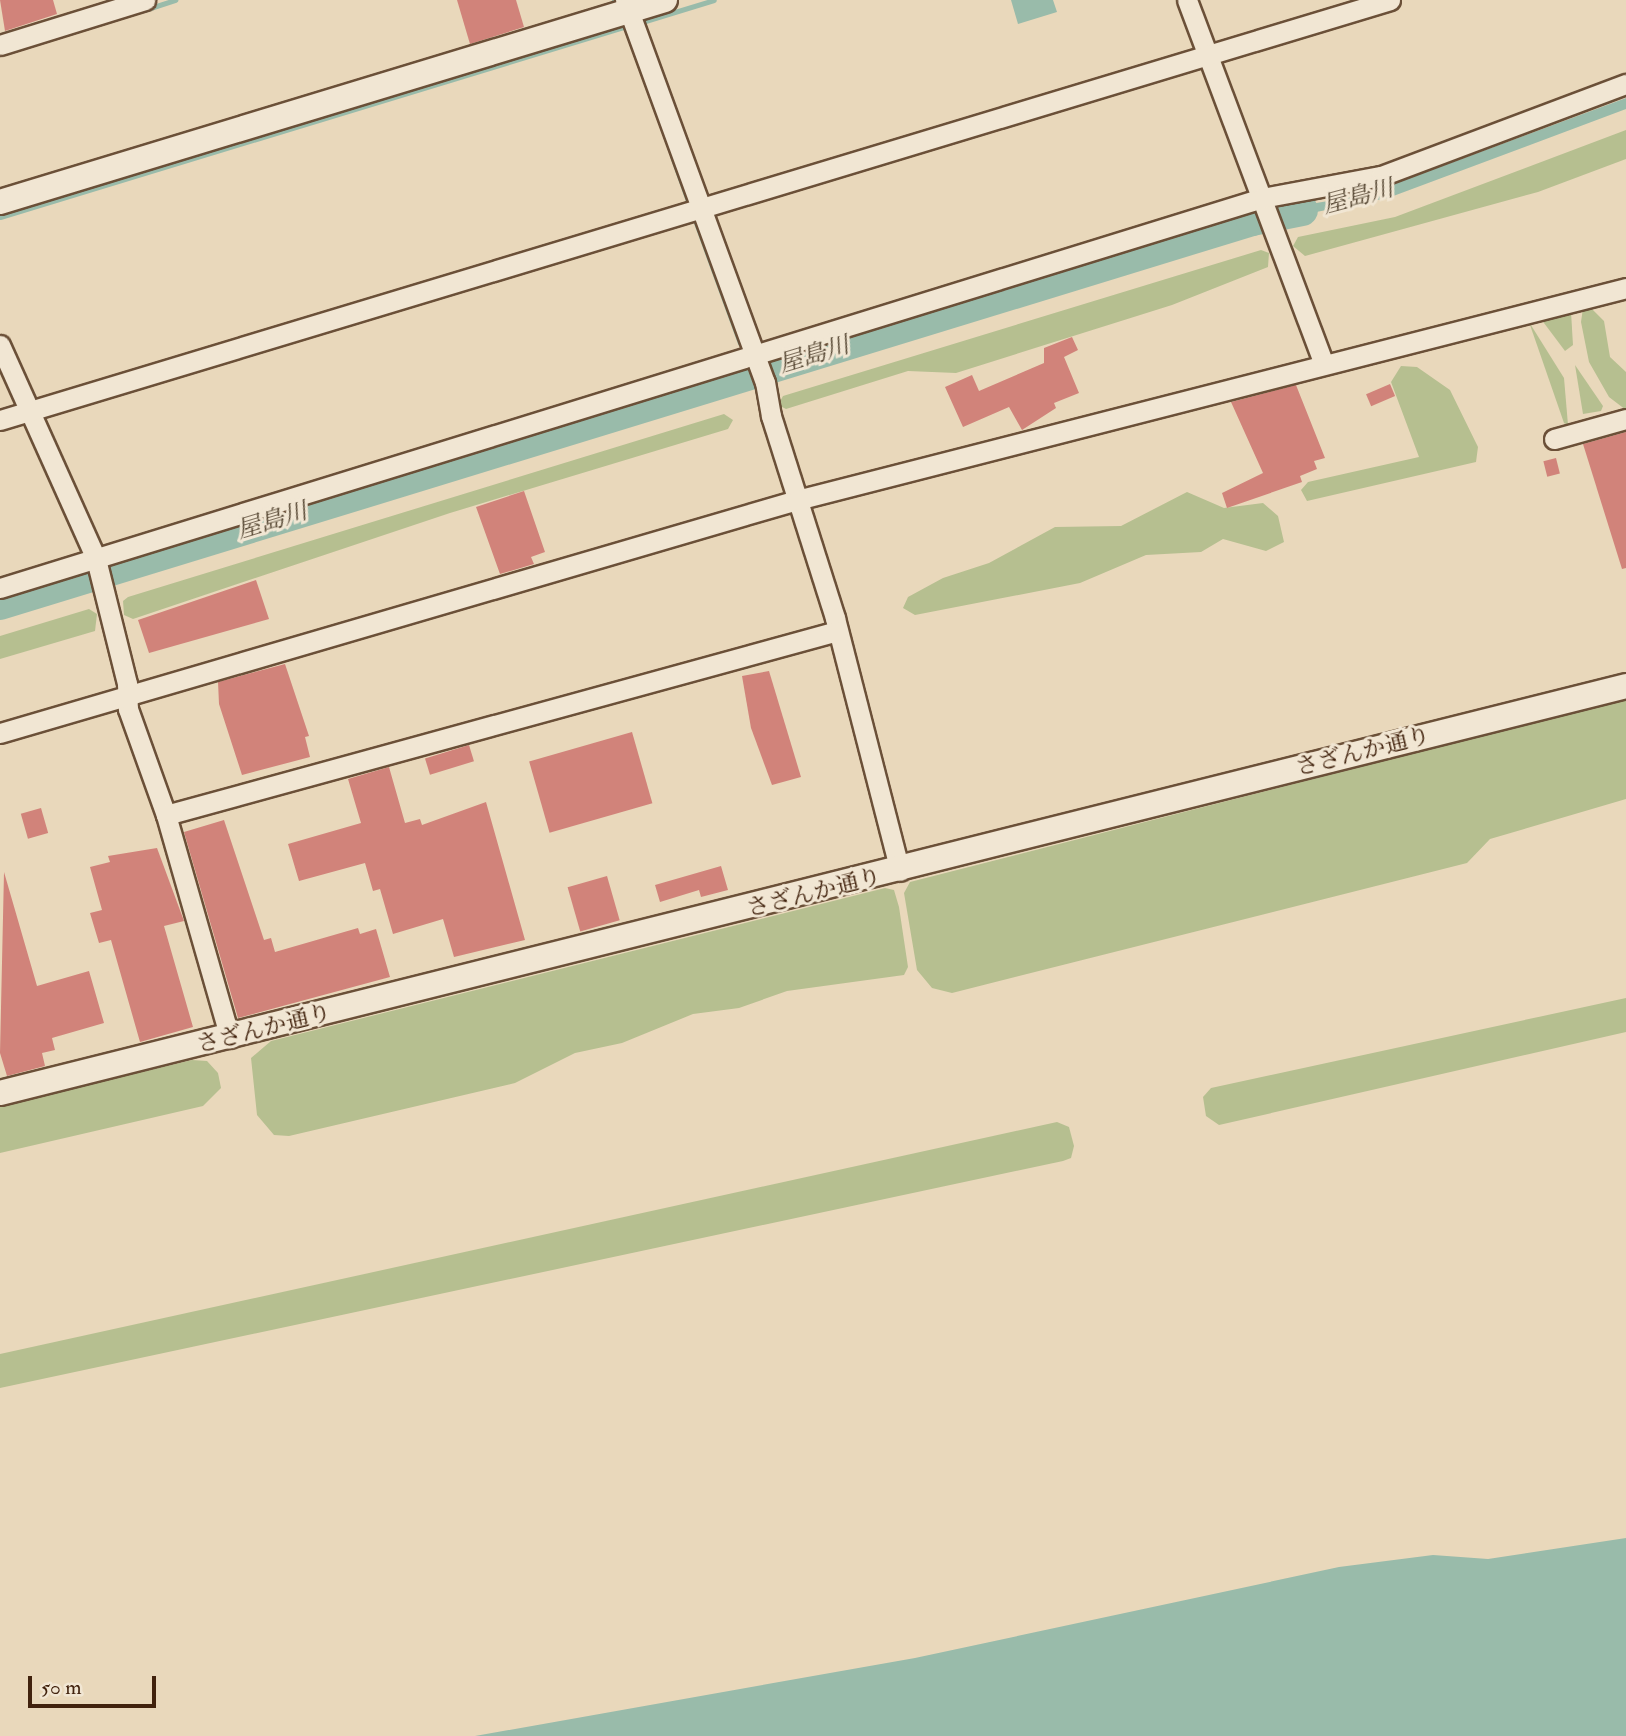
<!DOCTYPE html>
<html>
<head>
<meta charset="utf-8">
<style>
	body { margin:0 }
	#map { position:relative; width:1626px; height:1736px; overflow:hidden; background:#e9d8bb; font-family:"IM FELL Double Pica","Noto Serif JP",serif }
	div>[style] { position:absolute }
	.green>* { inset:0; background:#b6bf90 }
	.water>* { inset:0; background:#9ba }
	.stream>* { height:5px; margin:-2.5px; padding:0 2.5px; transform-origin:2.5px; border-radius:2.5px; background:#9ba }
	.river>* { height:32px; margin:-16px; padding:0 16px; transform-origin:16px; border-radius:16px; background:#9ba }
	.building>* { inset:0; background:#d1837a; transform-origin:0 0 }
	.roads { filter:drop-shadow(2px 0 #6b5038) drop-shadow(-2px 0 #6b5038) drop-shadow(0 2px #6b5038) drop-shadow(0 -2px #6b5038) }
	.minor>* { height:19px; margin:-9.5px; padding:0 9.5px; transform-origin:9.5px; border-radius:9.5px; background:#f1e6d3 }
	.tertiary>* { height:24px; margin:-12px; padding:0 12px; transform-origin:12px; border-radius:12px; background:#f1e6d3 }
	span { translate:-50% -50%; white-space:nowrap; text-align:center; line-height:1.15; -webkit-text-stroke:6px #f1e6d3; paint-order:stroke }
	.street-label { font-size:23px; color:#41220d }
	.water-label { font-size:24px; color:#574834; font-style:italic }
	.scale { position:absolute; left:28px; top:1676px; width:128px; height:32px; box-sizing:border-box; border:4px solid #41220d; border-top:0; padding-left:9px; font-size:21px; line-height:24px; white-space:nowrap; color:#41220d; -webkit-text-stroke:5px #f1e6d3; paint-order:stroke }
</style>
</head>
<body>
<div id="map">
	<div class="green">
		<div style="clip-path:polygon(1626px 130px,1626px 159px,1538px 192px,1305px 256px,1293px 246px,1298px 237px,1395px 217px)"></div>
		<div style="clip-path:polygon(1261px 250px,1269px 253px,1268px 267px,1172px 305px,956px 373px,908px 371px,786px 409px,778px 405px,783px 396px)"></div>
		<div style="clip-path:polygon(1589px 306px,1604px 321px,1610px 357px,1626px 372px,1626px 410px,1609px 397px,1589px 362px,1581px 322px,1583px 308px)"></div>
		<div style="clip-path:polygon(1571px 312px,1573px 345px,1565px 351px,1541px 319px)"></div>
		<div style="clip-path:polygon(1529px 322px,1564px 378px,1568px 425px,1564px 423px)"></div>
		<div style="clip-path:polygon(1575px 365px,1603px 406px,1601px 411px,1583px 414px)"></div>
		<div style="clip-path:polygon(1401px 366px,1417px 367px,1450px 390px,1478px 447px,1476px 462px,1307px 501px,1301px 490px,1308px 482px,1419px 457px,1391px 382px)"></div>
		<div style="clip-path:polygon(724px 414px,733px 420px,728px 429px,450px 513px,133px 619px,124px 615px,123px 601px,128px 597px)"></div>
		<div style="clip-path:polygon(1187px 492px,1224px 508px,1263px 503px,1278px 516px,1284px 542px,1266px 551px,1223px 539px,1201px 552px,1146px 555px,1080px 583px,915px 615px,903px 608px,908px 597px,943px 578px,989px 563px,1055px 527px,1121px 526px)"></div>
		<div style="clip-path:polygon(89px 609px,97px 614px,95px 631px,0 659px,0 636px)"></div>
		<div style="clip-path:polygon(1626px 699px,1626px 799px,1490px 839px,1467px 863px,952px 993px,932px 988px,917px 970px,904px 893px,910px 882px)"></div>
		<div style="clip-path:polygon(885px 888px,894px 890px,899px 907px,908px 967px,904px 975px,787px 991px,739px 1008px,693px 1014px,622px 1043px,575px 1053px,515px 1083px,289px 1136px,274px 1135px,257px 1115px,251px 1058px,271px 1041px)"></div>
		<div style="clip-path:polygon(1626px 998px,1626px 1032px,1219px 1125px,1206px 1116px,1203px 1097px,1211px 1088px)"></div>
		<div style="clip-path:polygon(192px 1060px,207px 1061px,218px 1073px,221px 1088px,203px 1106px,0 1153px,0 1106px)"></div>
		<div style="clip-path:polygon(1057px 1122px,1069px 1127px,1074px 1146px,1071px 1158px,1063px 1161px,0 1388px,0 1354px)"></div>
	</div>
	<div class="water">
		<div style="clip-path:polygon(1011px 0,1053px 0,1057px 12px,1018px 24px)"></div>
		<div style="clip-path:polygon(1626px 98px,1626px 109px,1388px 198px,1270px 221px,1268px 211px,1364px 195px)"></div>
		<div style="clip-path:polygon(1626px 1538px,1626px 1736px,475px 1736px,915px 1658px,1339px 1567px,1433px 1555px,1488px 1559px)"></div>
	</div>
	<div class="stream">
		<div style="left:614px;top:0;width:2px;rotate:63deg"></div>
		<div style="left:144px;top:10px;width:33px;rotate:-18deg"></div>
		<div style="left:642px;top:22px;width:75px;rotate:-17deg"></div>
		<div style="left:672px;top:156px;width:48px;rotate:70.4deg"></div>
		<div style="left:0;top:217px;width:655px;rotate:-16.94deg"></div>
		<div style="left:695px;top:220px;width:131px;rotate:69.9deg"></div>
		<div style="left:748px;top:363px;width:12px;rotate:70deg"></div>
	</div>
	<div class="river">
		<div style="left:0;top:604px;width:1310px;rotate:-17.05deg"></div>
		<div style="left:1252px;top:220px;width:51px;rotate:-11.3deg"></div>
	</div>
	<div class="building">
		<div style="clip-path:polygon(0 0,53px 0,57px 14px,5px 31px)"></div>
		<div style="clip-path:polygon(457px 0,516px 0,524px 27px,470px 44px)"></div>
		<div style="clip-path:polygon(1072px 337px,1078px 350px,1064px 357px,1079px 393px,1054px 403px,1056px 408px,1022px 430px,1009px 407px,963px 427px,945px 387px,972px 375px,979px 391px,1044px 363px,1044px 348px)"></div>
		<div style="left:1390px;top:384px;width:13px;height:26px;rotate:67deg"></div>
		<div style="clip-path:polygon(1296px 385px,1325px 458px,1314px 461px,1317px 469px,1300px 476px,1302px 482px,1227px 508px,1222px 493px,1263px 473px,1231px 402px)"></div>
		<div style="clip-path:polygon(1626px 432px,1626px 568px,1622px 569px,1583px 444px)"></div>
		<div style="left:1556px;top:458px;width:16px;height:13px;rotate:76deg"></div>
		<div style="clip-path:polygon(524px 491px,545px 552px,531px 557px,534px 564px,500px 574px,476px 507px)"></div>
		<div style="clip-path:polygon(256px 580px,269px 619px,149px 653px,138px 620px)"></div>
		<div style="clip-path:polygon(285px 664px,309px 736px,305px 737px,310px 757px,242px 775px,219px 704px,218px 682px)"></div>
		<div style="clip-path:polygon(769px 671px,801px 777px,772px 785px,751px 728px,742px 676px)"></div>
		<div style="left:632px;top:732px;width:74px;height:107px;rotate:74deg"></div>
		<div style="left:469px;top:745px;width:17px;height:46px;rotate:73deg"></div>
		<div style="clip-path:polygon(389px 767px,405px 823px,420px 819px,422px 825px,486px 802px,525px 940px,454px 957px,443px 919px,393px 934px,380px 889px,373px 891px,365px 863px,299px 881px,288px 844px,361px 823px,348px 779px)"></div>
		<div style="left:41px;top:808px;width:26px;height:21px;rotate:74deg"></div>
		<div style="clip-path:polygon(224px 820px,264px 940px,271px 938px,275px 952px,358px 928px,360px 934px,376px 929px,390px 977px,238px 1018px,184px 832px)"></div>
		<div style="clip-path:polygon(157px 848px,184px 921px,164px 926px,193px 1027px,140px 1042px,111px 940px,99px 943px,90px 913px,102px 910px,90px 867px,110px 862px,108px 856px)"></div>
		<div style="clip-path:polygon(721px 866px,728px 890px,701px 897px,699px 890px,660px 902px,655px 885px)"></div>
		<div style="clip-path:polygon(4px 872px,37px 986px,89px 971px,104px 1023px,52px 1038px,55px 1050px,42px 1053px,45px 1066px,7px 1076px,0 1053px)"></div>
		<div style="left:607px;top:876px;width:46px;height:41px;rotate:74deg"></div>
	</div>
	<div class="roads">
		<div class="minor">
			<div style="left:625px;top:0;width:407px;rotate:69.9deg"></div>
			<div style="left:765px;top:382px;width:35px;rotate:80deg"></div>
			<div style="left:771px;top:416px;width:212px;rotate:72.4deg"></div>
			<div style="left:835px;top:618px;width:261px;rotate:75.6deg"></div>
			<div style="left:1187px;top:0;width:389px;rotate:69.4deg"></div>
			<div style="left:0;top:45px;width:152px;rotate:-17.2deg"></div>
			<div style="left:0;top:345px;width:235px;rotate:65.8deg"></div>
			<div style="left:96px;top:559px;width:128px;rotate:76deg"></div>
			<div style="left:127px;top:683px;width:26px;rotate:88deg"></div>
			<div style="left:128px;top:709px;width:113px;rotate:70.3deg"></div>
			<div style="left:166px;top:815px;width:232px;rotate:74deg"></div>
			<div style="left:0;top:420px;width:1452px;rotate:-16.81deg"></div>
			<div style="left:1554px;top:439px;width:75px;rotate:-15.5deg"></div>
			<div style="left:0;top:588px;width:1321px;rotate:-17.17deg"></div>
			<div style="left:1262px;top:198px;width:121px;rotate:-10.5deg"></div>
			<div style="left:1381px;top:176px;width:262px;rotate:-20.6deg"></div>
			<div style="left:0;top:733px;width:830px;rotate:-16.3deg"></div>
			<div style="left:797px;top:500px;width:856px;rotate:-14.34deg"></div>
			<div style="left:166px;top:815px;width:696px;rotate:-15.33deg"></div>
		</div>
		<div class="tertiary">
			<div style="left:0;top:202px;width:695px;rotate:-16.9deg"></div>
			<div style="left:0;top:1093px;width:1676px;rotate:-14.05deg"></div>
		</div>
	</div>
	<div class="street-label">
		<span style="left:1363px;top:752px;rotate:-14deg">さざんか通り</span>
		<span style="left:814px;top:893px;rotate:-14deg">さざんか通り</span>
		<span style="left:264px;top:1029px;rotate:-14deg">さざんか通り</span>
	</div>
	<div class="water-label">
		<span style="left:1358px;top:197px;rotate:-15deg">屋島川</span>
		<span style="left:814px;top:355px;rotate:-17deg">屋島川</span>
		<span style="left:272px;top:521px;rotate:-17deg">屋島川</span>
	</div>
	<div class="scale">50 m</div>
</div>
</body>
</html>
